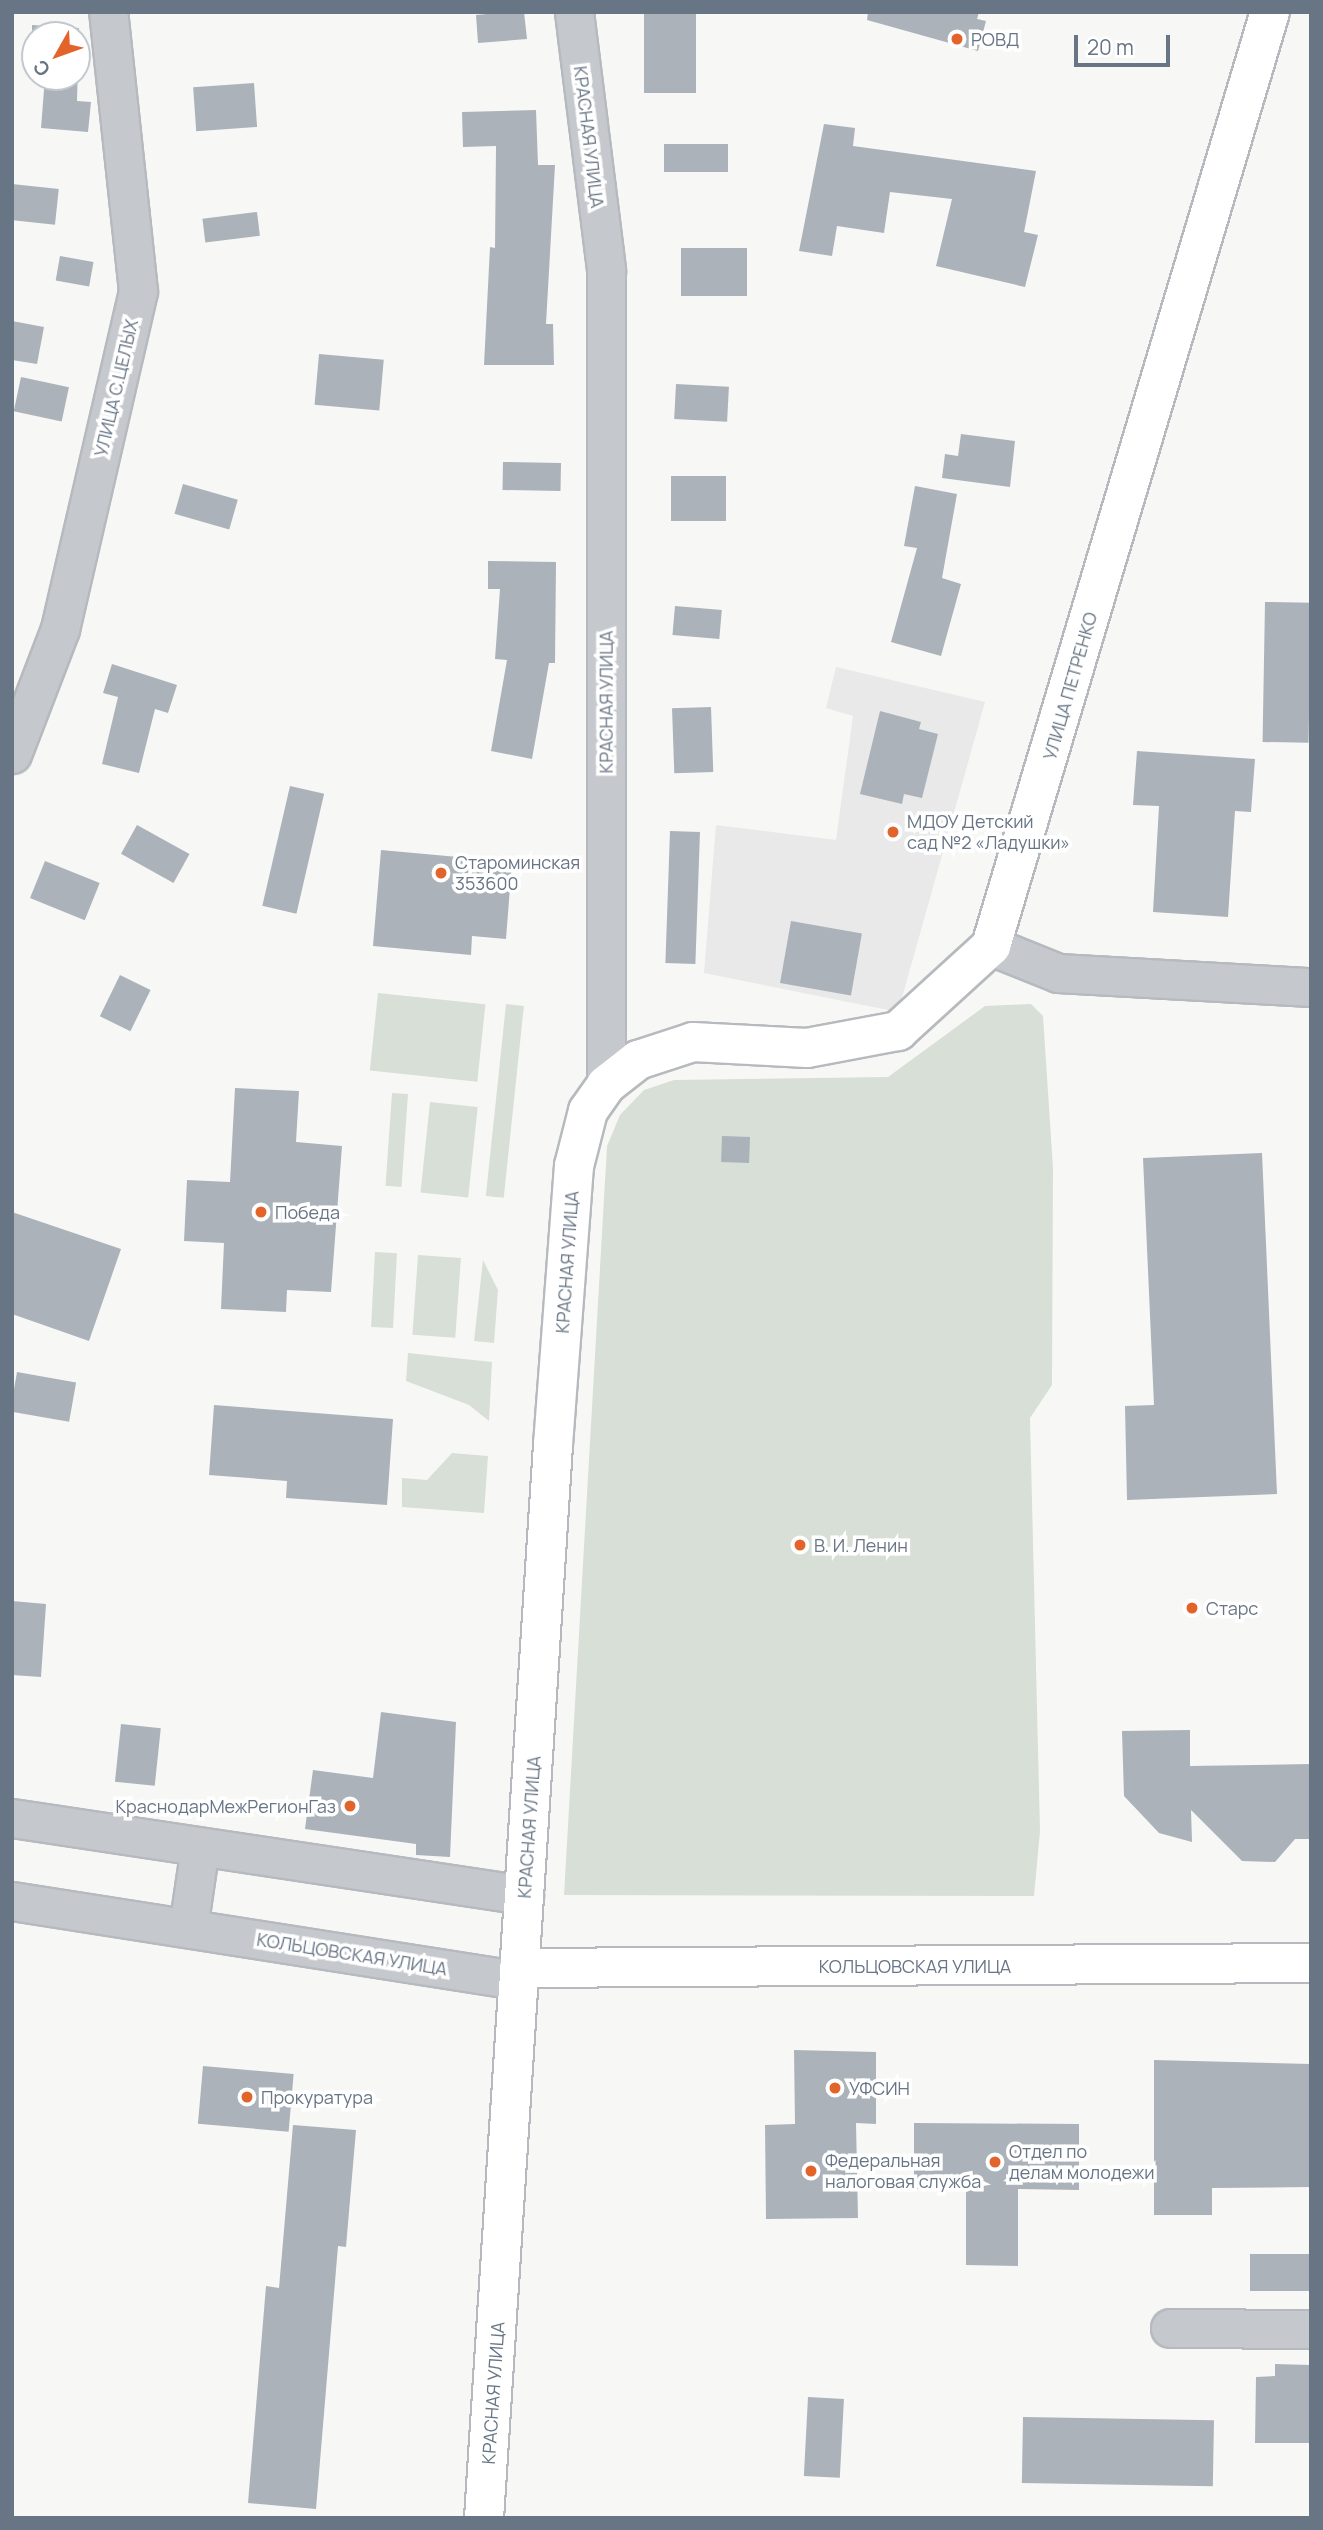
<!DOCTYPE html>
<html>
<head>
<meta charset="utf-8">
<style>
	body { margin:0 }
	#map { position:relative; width:1323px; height:2530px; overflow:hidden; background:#f7f8f5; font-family:Manrope,sans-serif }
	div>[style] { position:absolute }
	.built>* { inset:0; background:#e8e9e8 }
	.green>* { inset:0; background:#d8dfd6; transform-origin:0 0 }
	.building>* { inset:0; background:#abb2b9; transform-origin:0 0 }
	.roads { filter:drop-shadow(2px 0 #b6babe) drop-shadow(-2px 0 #b6babe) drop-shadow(0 2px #b6babe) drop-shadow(0 -2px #b6babe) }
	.minor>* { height:37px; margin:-18.5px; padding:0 18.5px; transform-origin:18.5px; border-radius:18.5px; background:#c5c8cc }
	.major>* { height:38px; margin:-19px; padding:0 19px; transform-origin:19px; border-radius:19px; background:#fff }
	.dots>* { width:19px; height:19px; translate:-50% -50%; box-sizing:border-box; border:4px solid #fff; border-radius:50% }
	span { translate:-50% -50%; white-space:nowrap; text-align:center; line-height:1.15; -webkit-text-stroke:7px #fff; paint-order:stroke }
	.poi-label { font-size:18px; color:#677585 }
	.left { translate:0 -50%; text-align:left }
	.right { translate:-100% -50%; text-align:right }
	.street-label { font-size:18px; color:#677585 }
	.frame { position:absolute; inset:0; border:14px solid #677585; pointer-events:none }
	.north { position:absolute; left:21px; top:21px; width:70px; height:70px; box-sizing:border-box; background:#fff; border:2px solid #c2c8ce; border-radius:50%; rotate:230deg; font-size:19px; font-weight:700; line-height:28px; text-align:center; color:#677585 }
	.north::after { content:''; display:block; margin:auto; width:24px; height:32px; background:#e2642b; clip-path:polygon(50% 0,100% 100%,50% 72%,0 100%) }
	.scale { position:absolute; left:1074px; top:35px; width:96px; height:32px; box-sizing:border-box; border:4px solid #677585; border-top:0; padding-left:9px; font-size:21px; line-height:24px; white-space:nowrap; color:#677585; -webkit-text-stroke:5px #fff; paint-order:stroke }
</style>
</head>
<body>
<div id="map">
	<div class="built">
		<div style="clip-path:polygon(836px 667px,985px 702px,898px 1012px,704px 973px,716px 825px,836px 840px,853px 716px,826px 708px)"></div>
	</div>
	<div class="green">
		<div style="left:378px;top:993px;width:108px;height:78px;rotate:6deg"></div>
		<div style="left:506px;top:1004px;width:18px;height:193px;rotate:6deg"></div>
		<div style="clip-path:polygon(1031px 1004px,1043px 1016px,1053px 1168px,1052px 1385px,1030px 1418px,1040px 1831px,1034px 1896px,564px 1895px,607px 1146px,620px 1115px,644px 1090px,674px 1080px,888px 1077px,985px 1006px)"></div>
		<div style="left:392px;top:1093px;width:16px;height:93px;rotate:4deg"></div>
		<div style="left:430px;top:1102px;width:48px;height:91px;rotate:6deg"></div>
		<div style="left:375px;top:1252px;width:22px;height:75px;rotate:3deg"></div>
		<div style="left:418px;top:1255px;width:43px;height:80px;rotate:4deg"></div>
		<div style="clip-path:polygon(483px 1260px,498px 1290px,494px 1343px,474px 1341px)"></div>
		<div style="clip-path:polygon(408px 1353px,492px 1362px,489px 1421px,469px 1405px,406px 1381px)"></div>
		<div style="clip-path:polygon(452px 1453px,488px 1456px,484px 1513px,402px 1507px,402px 1478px,427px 1480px)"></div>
	</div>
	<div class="building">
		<div style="clip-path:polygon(509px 12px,524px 12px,527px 39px,478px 43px,476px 15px)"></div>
		<div style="left:644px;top:12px;width:52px;height:81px"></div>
		<div style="clip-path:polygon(868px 12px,979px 12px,977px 19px,986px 21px,978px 51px,867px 20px)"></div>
		<div style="clip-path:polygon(32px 25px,79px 28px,77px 101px,91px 102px,88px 132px,41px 128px,45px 77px,77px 77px,77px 35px,35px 35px,32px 53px)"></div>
		<div style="left:254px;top:83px;width:44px;height:61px;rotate:86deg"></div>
		<div style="clip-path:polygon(536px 110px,538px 165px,555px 165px,546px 324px,553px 324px,554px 365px,484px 365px,490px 247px,495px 248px,496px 146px,463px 147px,462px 112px)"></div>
		<div style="clip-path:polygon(824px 124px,855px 128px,853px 146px,1036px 171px,1024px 232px,1038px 235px,1025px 287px,936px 266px,952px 199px,890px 192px,884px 233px,837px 226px,832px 256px,799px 251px)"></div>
		<div style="left:728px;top:144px;width:28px;height:64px;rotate:90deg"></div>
		<div style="left:12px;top:184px;width:47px;height:36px;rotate:6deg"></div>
		<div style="left:257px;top:212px;width:24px;height:55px;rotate:83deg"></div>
		<div style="left:681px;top:248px;width:66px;height:48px"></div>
		<div style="left:60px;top:256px;width:34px;height:25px;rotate:10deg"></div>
		<div style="clip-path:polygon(12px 321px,44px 327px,37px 364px,12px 360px)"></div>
		<div style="left:319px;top:354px;width:65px;height:51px;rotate:5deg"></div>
		<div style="left:21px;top:377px;width:49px;height:35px;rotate:12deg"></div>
		<div style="left:676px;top:384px;width:53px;height:35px;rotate:3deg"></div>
		<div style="clip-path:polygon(961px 434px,1015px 441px,1010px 487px,942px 478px,945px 454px,958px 456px)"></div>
		<div style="left:503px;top:462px;width:58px;height:28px;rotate:1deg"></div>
		<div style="left:726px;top:476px;width:45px;height:55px;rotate:90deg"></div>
		<div style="left:183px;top:484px;width:57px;height:31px;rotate:16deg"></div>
		<div style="clip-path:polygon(915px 486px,957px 494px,942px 578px,961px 584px,941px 656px,891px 642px,917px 548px,904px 546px)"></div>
		<div style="clip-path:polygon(488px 561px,556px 562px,555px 663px,549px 663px,532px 759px,491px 751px,507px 660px,495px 659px,500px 589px,488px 589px)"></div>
		<div style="left:1265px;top:602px;width:46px;height:140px;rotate:1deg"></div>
		<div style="left:675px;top:606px;width:47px;height:29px;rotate:5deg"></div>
		<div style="clip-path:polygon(112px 664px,177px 685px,168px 713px,155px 709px,139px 773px,102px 764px,118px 697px,103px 693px)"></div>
		<div style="left:711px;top:707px;width:65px;height:39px;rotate:88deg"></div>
		<div style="clip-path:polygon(880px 711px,921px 722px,919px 729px,938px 734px,922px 798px,904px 794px,902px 804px,860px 794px)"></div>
		<div style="clip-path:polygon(1137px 751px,1255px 759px,1251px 812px,1235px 811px,1228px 917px,1153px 912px,1159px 806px,1133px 805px)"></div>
		<div style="left:290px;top:786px;width:35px;height:123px;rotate:13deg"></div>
		<div style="left:137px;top:825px;width:60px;height:33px;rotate:29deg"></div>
		<div style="left:670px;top:831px;width:30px;height:132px;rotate:2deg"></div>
		<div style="clip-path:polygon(381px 850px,512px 862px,506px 939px,472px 936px,471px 955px,373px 946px)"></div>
		<div style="left:45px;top:861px;width:59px;height:40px;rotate:22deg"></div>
		<div style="left:791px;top:921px;width:72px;height:63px;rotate:10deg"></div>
		<div style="left:120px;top:975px;width:34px;height:46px;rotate:26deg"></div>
		<div style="clip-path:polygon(235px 1088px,299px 1091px,296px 1142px,342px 1146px,331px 1292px,287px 1290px,286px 1312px,221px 1309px,224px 1243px,184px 1241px,187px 1180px,230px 1182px)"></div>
		<div style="left:722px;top:1136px;width:28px;height:26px;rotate:2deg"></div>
		<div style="clip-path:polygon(1262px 1153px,1277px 1494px,1127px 1500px,1125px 1406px,1154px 1405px,1143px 1158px)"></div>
		<div style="clip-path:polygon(12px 1212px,121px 1249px,89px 1341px,12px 1314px)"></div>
		<div style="left:17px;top:1372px;width:60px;height:40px;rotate:10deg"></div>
		<div style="clip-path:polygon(214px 1405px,393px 1419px,387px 1505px,286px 1498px,287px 1481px,209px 1475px)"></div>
		<div style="clip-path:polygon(12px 1601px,46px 1604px,41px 1677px,12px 1675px)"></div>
		<div style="clip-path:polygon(381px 1712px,456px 1722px,450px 1857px,416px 1855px,416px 1844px,305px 1829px,313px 1770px,373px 1778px)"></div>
		<div style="left:121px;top:1724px;width:40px;height:58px;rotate:6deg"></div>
		<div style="clip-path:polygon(1190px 1730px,1190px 1766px,1311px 1764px,1311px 1839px,1295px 1839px,1275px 1862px,1242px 1861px,1191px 1810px,1192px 1842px,1159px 1833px,1124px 1796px,1122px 1731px)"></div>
		<div style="clip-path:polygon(794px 2050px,876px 2052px,876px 2124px,856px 2123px,858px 2218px,766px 2219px,765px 2125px,795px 2124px)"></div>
		<div style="clip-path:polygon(1154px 2060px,1311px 2064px,1311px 2187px,1212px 2188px,1212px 2215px,1154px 2215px)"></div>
		<div style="left:203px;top:2066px;width:91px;height:58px;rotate:5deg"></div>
		<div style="clip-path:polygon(914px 2123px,1079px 2124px,1079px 2190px,1018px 2189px,1018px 2266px,966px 2265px,966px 2189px,914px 2189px)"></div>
		<div style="clip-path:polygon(293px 2125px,356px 2130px,346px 2247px,338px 2246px,316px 2509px,248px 2503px,266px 2286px,279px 2288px)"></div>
		<div style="left:1250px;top:2254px;width:61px;height:37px"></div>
		<div style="clip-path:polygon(1275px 2364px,1311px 2365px,1311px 2443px,1255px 2443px,1256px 2377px,1275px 2376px)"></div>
		<div style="left:808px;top:2397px;width:36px;height:79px;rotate:3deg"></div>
		<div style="left:1023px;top:2417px;width:191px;height:66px;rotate:1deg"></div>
	</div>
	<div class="roads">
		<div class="minor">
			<div style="left:574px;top:12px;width:260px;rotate:82.9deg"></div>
			<div style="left:606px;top:270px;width:815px;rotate:90deg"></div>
			<div style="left:12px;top:754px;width:134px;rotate:-69deg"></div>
			<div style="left:60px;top:629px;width:347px;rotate:-77deg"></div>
			<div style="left:138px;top:291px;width:281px;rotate:-96.1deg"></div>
			<div style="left:991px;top:946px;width:72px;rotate:21.9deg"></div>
			<div style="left:1058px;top:973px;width:253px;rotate:3.2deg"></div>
			<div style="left:12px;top:1818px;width:518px;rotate:8.55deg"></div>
			<div style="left:12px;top:1901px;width:510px;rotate:8.91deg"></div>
			<div style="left:188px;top:1928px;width:82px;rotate:-81.6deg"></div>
			<div style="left:1170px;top:2328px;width:141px;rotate:0.4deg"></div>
		</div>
		<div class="major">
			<div style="left:519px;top:1968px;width:792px;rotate:-0.36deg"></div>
			<div style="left:484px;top:2518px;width:1075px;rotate:-86.32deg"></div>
			<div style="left:553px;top:1445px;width:280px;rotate:-85.7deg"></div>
			<div style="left:574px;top:1166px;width:57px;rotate:-75.7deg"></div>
			<div style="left:588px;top:1111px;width:32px;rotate:-55deg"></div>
			<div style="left:606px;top:1085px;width:41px;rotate:-38deg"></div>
			<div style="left:638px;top:1060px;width:58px;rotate:-18.1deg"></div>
			<div style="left:693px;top:1042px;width:114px;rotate:3deg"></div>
			<div style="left:807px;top:1048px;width:93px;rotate:-10.6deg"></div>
			<div style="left:898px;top:1031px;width:126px;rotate:-42.4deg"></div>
			<div style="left:991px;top:946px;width:975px;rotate:-73.37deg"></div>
		</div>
	</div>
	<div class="dots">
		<div style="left:957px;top:39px;background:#e2642b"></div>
		<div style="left:893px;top:832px;background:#e2642b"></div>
		<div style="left:441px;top:873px;background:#e2642b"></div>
		<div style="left:261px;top:1212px;background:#e2642b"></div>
		<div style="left:800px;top:1545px;background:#e2642b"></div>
		<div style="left:1192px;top:1608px;background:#e2642b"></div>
		<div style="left:350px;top:1806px;background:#e2642b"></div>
		<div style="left:835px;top:2088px;background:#e2642b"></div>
		<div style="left:247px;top:2097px;background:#e2642b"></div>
		<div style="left:995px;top:2162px;background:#e2642b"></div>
		<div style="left:811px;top:2171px;background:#e2642b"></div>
	</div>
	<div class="poi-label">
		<span class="left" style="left:971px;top:39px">РОВД</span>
		<span class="left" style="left:907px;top:832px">МДОУ Детский<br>сад №2 «Ладушки»</span>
		<span class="left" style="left:455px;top:873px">Староминская<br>353600</span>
		<span class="left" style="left:275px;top:1212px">Победа</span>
		<span class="left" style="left:814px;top:1545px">В. И. Ленин</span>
		<span class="left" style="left:1206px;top:1608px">Старс</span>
		<span class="right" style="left:336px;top:1806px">КраснодарМежРегионГаз</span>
		<span class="left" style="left:849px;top:2088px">УФСИН</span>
		<span class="left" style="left:261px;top:2097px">Прокуратура</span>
		<span class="left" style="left:1009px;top:2162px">Отдел по<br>делам молодежи</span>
		<span class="left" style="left:825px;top:2171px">Федеральная<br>налоговая служба</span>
	</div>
	<div class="street-label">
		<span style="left:589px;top:137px;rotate:83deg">КРАСНАЯ УЛИЦА</span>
		<span style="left:116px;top:388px;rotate:-77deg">УЛИЦА С.ЦЕЛЫХ</span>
		<span style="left:1070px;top:686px;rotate:-74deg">УЛИЦА ПЕТРЕНКО</span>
		<span style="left:606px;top:702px;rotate:-90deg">КРАСНАЯ УЛИЦА</span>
		<span style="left:567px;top:1262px;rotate:-86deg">КРАСНАЯ УЛИЦА</span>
		<span style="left:529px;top:1827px;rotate:-86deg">КРАСНАЯ УЛИЦА</span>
		<span style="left:352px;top:1954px;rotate:9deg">КОЛЬЦОВСКАЯ УЛИЦА</span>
		<span style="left:915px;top:1966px">КОЛЬЦОВСКАЯ УЛИЦА</span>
		<span style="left:493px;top:2393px;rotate:-86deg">КРАСНАЯ УЛИЦА</span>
	</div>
	<div class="frame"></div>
	<div class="north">С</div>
	<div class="scale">20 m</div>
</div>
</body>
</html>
